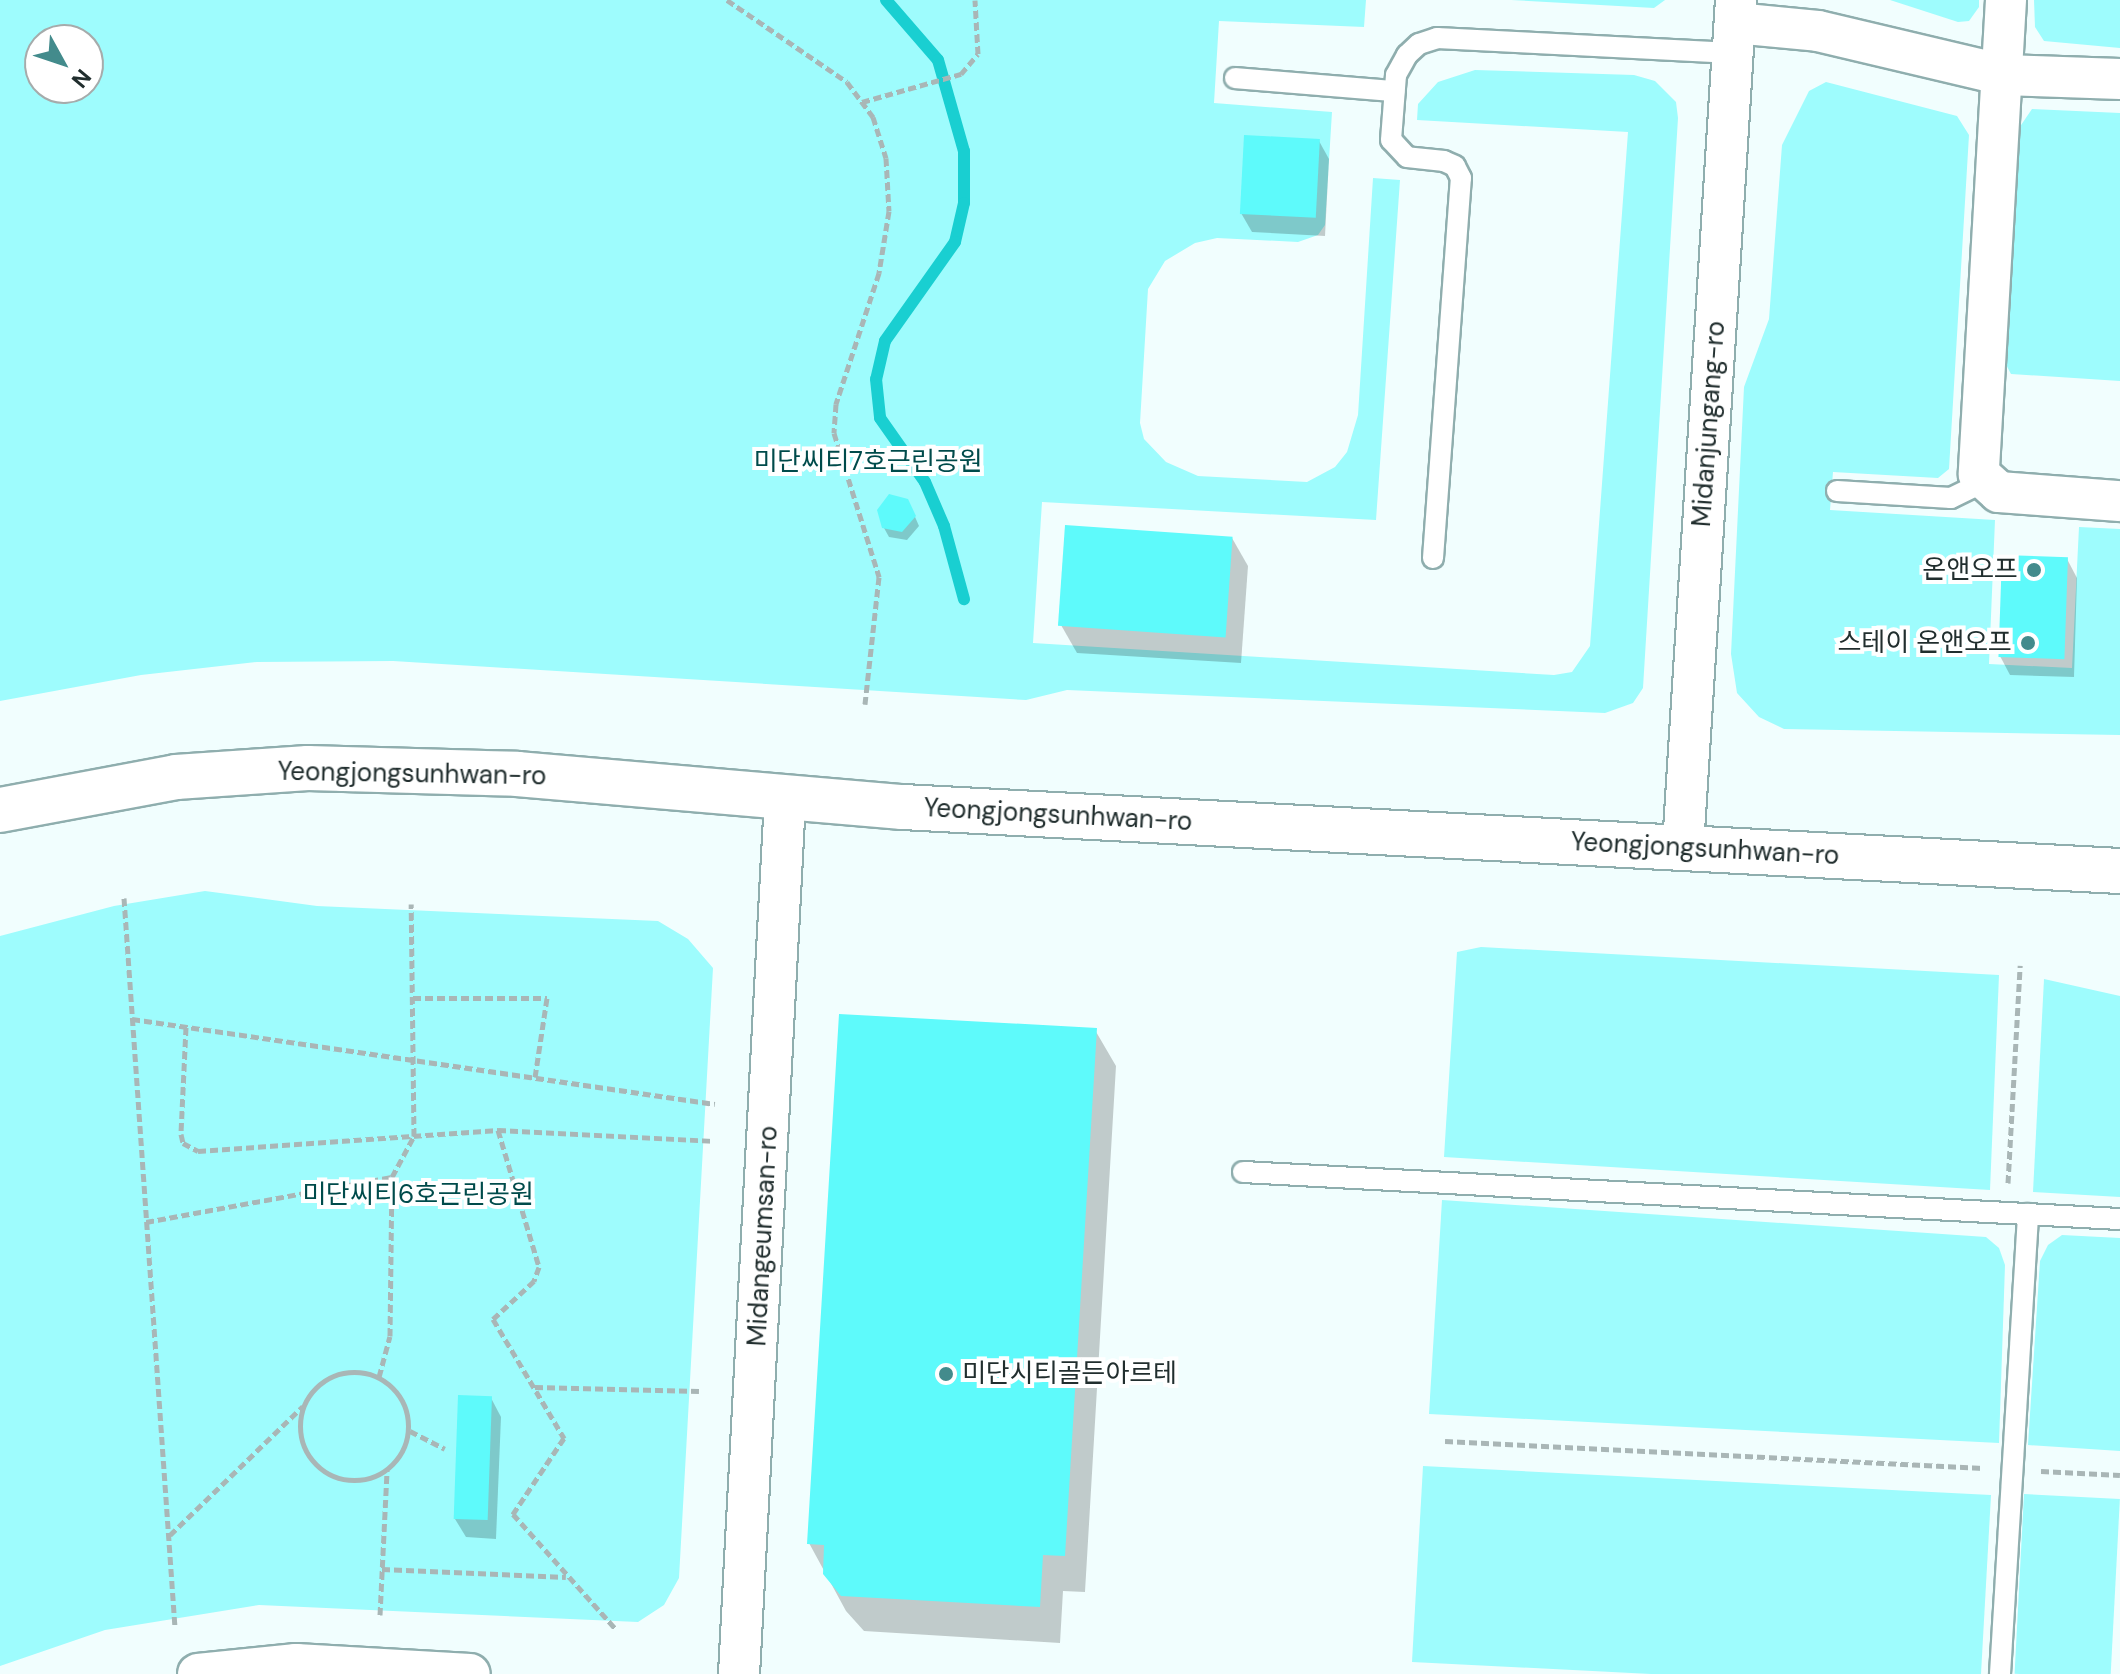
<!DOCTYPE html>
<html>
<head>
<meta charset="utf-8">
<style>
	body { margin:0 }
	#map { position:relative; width:2120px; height:1674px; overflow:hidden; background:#f1fefe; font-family:"DM Sans","Noto Sans KR",sans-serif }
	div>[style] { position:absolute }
	.green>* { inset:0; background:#9efcfd; transform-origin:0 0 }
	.shadow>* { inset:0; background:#0003 }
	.stream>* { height:12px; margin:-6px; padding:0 6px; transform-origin:6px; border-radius:6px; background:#19cfd1 }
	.building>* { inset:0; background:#5efafb; transform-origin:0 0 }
	.path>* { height:5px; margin-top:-2.5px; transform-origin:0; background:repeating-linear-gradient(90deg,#a9b6b6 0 8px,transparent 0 12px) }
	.path>.ring { margin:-2.5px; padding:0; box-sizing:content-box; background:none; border:5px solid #a9b6b6; border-radius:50% }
	.roads { filter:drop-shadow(2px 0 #8faeae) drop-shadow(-2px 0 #8faeae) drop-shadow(0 2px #8faeae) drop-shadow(0 -2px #8faeae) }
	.service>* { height:20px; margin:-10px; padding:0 10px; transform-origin:10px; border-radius:10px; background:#fff }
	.minor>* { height:40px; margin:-20px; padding:0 20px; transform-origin:20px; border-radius:20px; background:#fff }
	.secondary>* { height:44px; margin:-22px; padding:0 22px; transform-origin:22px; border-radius:22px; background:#fff }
	.dots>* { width:22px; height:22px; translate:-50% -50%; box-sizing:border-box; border:4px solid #fff; border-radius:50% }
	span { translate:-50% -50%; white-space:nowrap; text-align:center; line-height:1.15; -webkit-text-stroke:8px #fff; paint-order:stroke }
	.street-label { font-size:26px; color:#212e2e }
	.park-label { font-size:26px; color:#004b4b }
	.poi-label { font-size:26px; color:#212e2e }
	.right { translate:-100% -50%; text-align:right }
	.left { translate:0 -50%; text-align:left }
	.north { position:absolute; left:24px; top:24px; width:80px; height:80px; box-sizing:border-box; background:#fff; border:2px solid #a6abab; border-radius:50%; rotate:130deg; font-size:22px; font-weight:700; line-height:32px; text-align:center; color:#212e2e }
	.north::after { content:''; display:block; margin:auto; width:28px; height:36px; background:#438b8c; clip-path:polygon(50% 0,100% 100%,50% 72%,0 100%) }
</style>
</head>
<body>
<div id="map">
	<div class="green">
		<div style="clip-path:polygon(evenodd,0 0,1366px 0,1364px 27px,1219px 21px,1214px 103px,1332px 112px,1325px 225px,1318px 235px,1298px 242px,1217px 238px,1195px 243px,1165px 261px,1148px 289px,1140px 423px,1144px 439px,1166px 462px,1198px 476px,1307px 482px,1335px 467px,1347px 452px,1358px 415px,1373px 178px,1400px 180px,1376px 520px,1042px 502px,1033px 643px,1554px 675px,1572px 672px,1590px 646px,1628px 132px,1417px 120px,1418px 104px,1438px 82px,1475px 70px,1634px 75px,1655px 81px,1676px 102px,1678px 118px,1643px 688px,1633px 703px,1605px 713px,1067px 690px,1026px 700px,393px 661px,257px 662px,141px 675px,0 701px,0 0,40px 40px,88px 40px,88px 88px,40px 88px,40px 40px)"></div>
		<div style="clip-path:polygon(1511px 0,1665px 0,1654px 8px)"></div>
		<div style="clip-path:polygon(1890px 0,1979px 0,1979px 7px,1969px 21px,1958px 22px)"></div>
		<div style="clip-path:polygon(2034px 0,2120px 0,2120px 48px,2044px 41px,2035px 27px)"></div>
		<div style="clip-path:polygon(1826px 82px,1957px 116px,1969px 135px,1949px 469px,1938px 478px,1833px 472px,1830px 510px,1995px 520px,1989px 664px,2072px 668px,2079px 527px,2120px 529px,2120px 735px,1784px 729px,1759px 717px,1737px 693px,1731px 654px,1744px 387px,1769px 319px,1782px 145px,1809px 91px)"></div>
		<div style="clip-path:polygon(2032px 109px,2120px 113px,2120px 381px,2011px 374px,2003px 359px,2019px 128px)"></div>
		<div style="clip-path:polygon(205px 891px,317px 906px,658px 921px,688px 939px,713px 968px,679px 1578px,664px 1605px,638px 1622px,259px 1605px,105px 1630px,0 1666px,0 936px,114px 906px)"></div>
		<div style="clip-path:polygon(1481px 947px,1999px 975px,1990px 1190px,1444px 1157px,1457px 952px)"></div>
		<div style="clip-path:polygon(2044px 979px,2120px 996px,2120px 1197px,2033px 1192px)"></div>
		<div style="clip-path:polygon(1442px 1200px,1986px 1237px,1999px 1248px,2005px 1265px,1999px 1443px,1429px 1414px)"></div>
		<div style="clip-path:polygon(2062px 1235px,2120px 1238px,2120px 1451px,2028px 1445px,2040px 1261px,2048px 1245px)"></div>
		<div style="clip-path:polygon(1423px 1466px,1991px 1495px,1981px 1674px,1651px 1674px,1412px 1662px)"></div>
		<div style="left:2024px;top:1494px;width:96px;height:180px;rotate:3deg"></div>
	</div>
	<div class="shadow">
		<div style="clip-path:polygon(1319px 141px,1329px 159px,1325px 236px,1252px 232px,1241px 213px)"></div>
		<div style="clip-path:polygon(912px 510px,919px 526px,907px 540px,889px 537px,884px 528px)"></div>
		<div style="clip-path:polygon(1232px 538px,1248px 566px,1241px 663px,1077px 653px,1061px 625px)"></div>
		<div style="clip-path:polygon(2067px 559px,2077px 578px,2074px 677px,2010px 675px,2000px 656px)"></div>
		<div style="clip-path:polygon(1095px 1030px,1116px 1066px,1085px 1592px,1063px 1591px,1060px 1643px,864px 1631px,846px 1611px,809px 1543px)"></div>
		<div style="clip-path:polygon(491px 1398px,501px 1417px,496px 1539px,466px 1537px,455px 1519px)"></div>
	</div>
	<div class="stream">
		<div style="left:886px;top:0;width:79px;rotate:49.1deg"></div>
		<div style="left:938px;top:60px;width:95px;rotate:74.1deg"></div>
		<div style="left:964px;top:151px;width:52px;rotate:90deg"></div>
		<div style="left:964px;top:203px;width:40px;rotate:103deg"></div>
		<div style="left:955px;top:242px;width:121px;rotate:125.3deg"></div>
		<div style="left:885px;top:341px;width:39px;rotate:103deg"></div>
		<div style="left:876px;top:379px;width:39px;rotate:84deg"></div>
		<div style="left:880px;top:418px;width:78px;rotate:54.9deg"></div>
		<div style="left:925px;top:482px;width:48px;rotate:66.6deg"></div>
		<div style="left:944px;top:526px;width:76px;rotate:74.7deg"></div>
	</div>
	<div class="building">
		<div style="left:1244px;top:135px;width:76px;height:79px;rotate:3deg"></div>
		<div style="clip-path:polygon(889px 494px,908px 499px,916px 516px,902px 532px,882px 528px,877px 510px)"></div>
		<div style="left:1065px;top:525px;width:168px;height:101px;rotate:4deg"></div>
		<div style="left:2002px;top:555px;width:66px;height:102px;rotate:2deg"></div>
		<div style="clip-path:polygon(839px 1014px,1097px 1028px,1065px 1556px,1043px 1555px,1040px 1607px,841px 1596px,823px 1574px,824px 1545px,807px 1544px)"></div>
		<div style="left:458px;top:1395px;width:34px;height:124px;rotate:2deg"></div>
	</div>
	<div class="path">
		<div style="left:727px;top:0;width:145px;rotate:34.3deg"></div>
		<div style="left:847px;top:82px;width:44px;rotate:53.4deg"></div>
		<div style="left:873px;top:117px;width:43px;rotate:72.4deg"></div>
		<div style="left:886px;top:158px;width:53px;rotate:86.8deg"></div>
		<div style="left:889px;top:211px;width:63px;rotate:99.2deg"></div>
		<div style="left:879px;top:273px;width:138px;rotate:108.2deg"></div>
		<div style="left:836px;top:404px;width:29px;rotate:94deg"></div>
		<div style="left:834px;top:433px;width:151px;rotate:72.6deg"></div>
		<div style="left:879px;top:577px;width:128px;rotate:96.3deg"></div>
		<div style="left:862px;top:102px;width:103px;rotate:-15.8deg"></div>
		<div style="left:961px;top:74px;width:26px;rotate:-50deg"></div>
		<div style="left:978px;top:54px;width:54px;rotate:-93.2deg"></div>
		<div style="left:124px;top:898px;width:731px;rotate:86deg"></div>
		<div style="left:413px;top:998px;width:134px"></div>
		<div style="left:547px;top:998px;width:80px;rotate:98.6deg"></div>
		<div style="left:132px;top:1019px;width:589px;rotate:8.3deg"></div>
		<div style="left:186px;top:1027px;width:107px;rotate:92.7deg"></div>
		<div style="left:181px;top:1134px;width:9px;rotate:77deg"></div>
		<div style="left:183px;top:1143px;width:17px;rotate:28deg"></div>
		<div style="left:198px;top:1151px;width:301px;rotate:-4deg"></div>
		<div style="left:498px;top:1130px;width:215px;rotate:2.9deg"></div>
		<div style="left:498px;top:1130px;width:143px;rotate:73.3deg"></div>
		<div style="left:539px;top:1267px;width:15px;rotate:110deg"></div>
		<div style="left:534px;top:1281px;width:56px;rotate:137.2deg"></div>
		<div style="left:493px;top:1319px;width:139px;rotate:59.2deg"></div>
		<div style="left:564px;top:1438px;width:92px;rotate:123.9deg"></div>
		<div style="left:513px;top:1514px;width:153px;rotate:48.2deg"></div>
		<div style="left:2008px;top:1183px;width:218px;rotate:-86.8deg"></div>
		<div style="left:146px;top:1222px;width:250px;rotate:-10.4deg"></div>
		<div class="ring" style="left:300px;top:1372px;width:103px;height:103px"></div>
		<div style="left:379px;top:1377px;width:42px;rotate:-75deg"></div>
		<div style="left:390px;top:1336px;width:159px;rotate:-89.3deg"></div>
		<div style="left:392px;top:1177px;width:47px;rotate:-61.8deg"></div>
		<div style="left:414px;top:1136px;width:232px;rotate:-90.7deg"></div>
		<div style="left:535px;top:1387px;width:164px;rotate:1.4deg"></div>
		<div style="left:410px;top:1431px;width:39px;rotate:27deg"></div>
		<div style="left:1445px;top:1441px;width:539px;rotate:2.87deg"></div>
		<div style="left:2041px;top:1471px;width:79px;rotate:2.9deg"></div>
		<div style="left:170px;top:1535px;width:185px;rotate:-44.1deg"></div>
		<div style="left:382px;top:1569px;width:184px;rotate:2.5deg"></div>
		<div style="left:380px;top:1615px;width:145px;rotate:-87.2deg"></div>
	</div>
	<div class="roads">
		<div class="service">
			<div style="left:1235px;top:78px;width:160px;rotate:4.7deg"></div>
			<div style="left:1837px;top:491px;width:114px;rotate:3.5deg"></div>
			<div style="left:1951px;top:498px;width:37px;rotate:-26deg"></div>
			<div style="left:1433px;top:558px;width:381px;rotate:-85.8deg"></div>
			<div style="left:1461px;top:178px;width:13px;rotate:-117deg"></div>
			<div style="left:1455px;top:166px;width:12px;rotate:-156deg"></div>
			<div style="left:1444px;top:161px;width:37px;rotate:-174deg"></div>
			<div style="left:1407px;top:157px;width:23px;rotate:-133deg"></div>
			<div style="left:1391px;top:140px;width:65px;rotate:-85.6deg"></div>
			<div style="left:1396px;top:75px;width:23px;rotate:-61deg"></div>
			<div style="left:1407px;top:55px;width:16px;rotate:-43deg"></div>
			<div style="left:1419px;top:44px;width:19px;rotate:-18deg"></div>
			<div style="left:1437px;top:38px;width:296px;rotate:2.9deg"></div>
			<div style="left:1243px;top:1172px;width:878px;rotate:3.07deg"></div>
			<div style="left:2000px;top:1674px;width:461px;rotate:-86.5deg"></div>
		</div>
		<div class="minor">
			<div style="left:2006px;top:0;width:475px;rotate:93.3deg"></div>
			<div style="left:1979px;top:474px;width:27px;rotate:42deg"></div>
			<div style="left:1999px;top:492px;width:121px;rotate:4.3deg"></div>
			<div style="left:1735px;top:23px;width:83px;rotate:5.5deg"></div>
			<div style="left:1818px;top:31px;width:191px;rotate:13.3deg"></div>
			<div style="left:2004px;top:75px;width:116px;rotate:2deg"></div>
			<div style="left:1683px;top:847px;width:849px;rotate:-86.42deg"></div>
			<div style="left:198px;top:1674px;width:99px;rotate:-5.8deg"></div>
			<div style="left:296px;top:1664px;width:174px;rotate:3.3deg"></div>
			<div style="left:739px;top:1674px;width:877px;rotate:-86.99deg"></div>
		</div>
		<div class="secondary">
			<div style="left:0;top:810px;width:179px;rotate:-10.6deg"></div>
			<div style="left:176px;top:777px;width:132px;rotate:-3.9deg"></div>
			<div style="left:308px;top:768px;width:209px;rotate:1.6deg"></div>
			<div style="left:517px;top:774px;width:387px;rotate:4.9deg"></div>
			<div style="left:903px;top:807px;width:1219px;rotate:3.01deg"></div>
		</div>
	</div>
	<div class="dots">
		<div style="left:2034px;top:570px;background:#438b8c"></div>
		<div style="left:2028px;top:643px;background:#438b8c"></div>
		<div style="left:946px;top:1374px;background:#438b8c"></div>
	</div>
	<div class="street-label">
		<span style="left:1709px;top:424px;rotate:-86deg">Midanjungang-ro</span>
		<span style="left:412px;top:774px;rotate:1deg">Yeongjongsunhwan-ro</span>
		<span style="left:1058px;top:815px;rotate:3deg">Yeongjongsunhwan-ro</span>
		<span style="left:1705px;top:849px;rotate:3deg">Yeongjongsunhwan-ro</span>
		<span style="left:763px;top:1236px;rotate:-87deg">Midangeumsan-ro</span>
	</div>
	<div class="park-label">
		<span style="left:868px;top:462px">미단씨티7호근린공원</span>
		<span style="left:418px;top:1195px">미단씨티6호근린공원</span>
	</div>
	<div class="poi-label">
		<span class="right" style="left:2018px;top:570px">온앤오프</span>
		<span class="right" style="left:2012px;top:643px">스테이 온앤오프</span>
		<span class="left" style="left:962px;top:1374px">미단시티골든아르테</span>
	</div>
	<div class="north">N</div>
</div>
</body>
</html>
